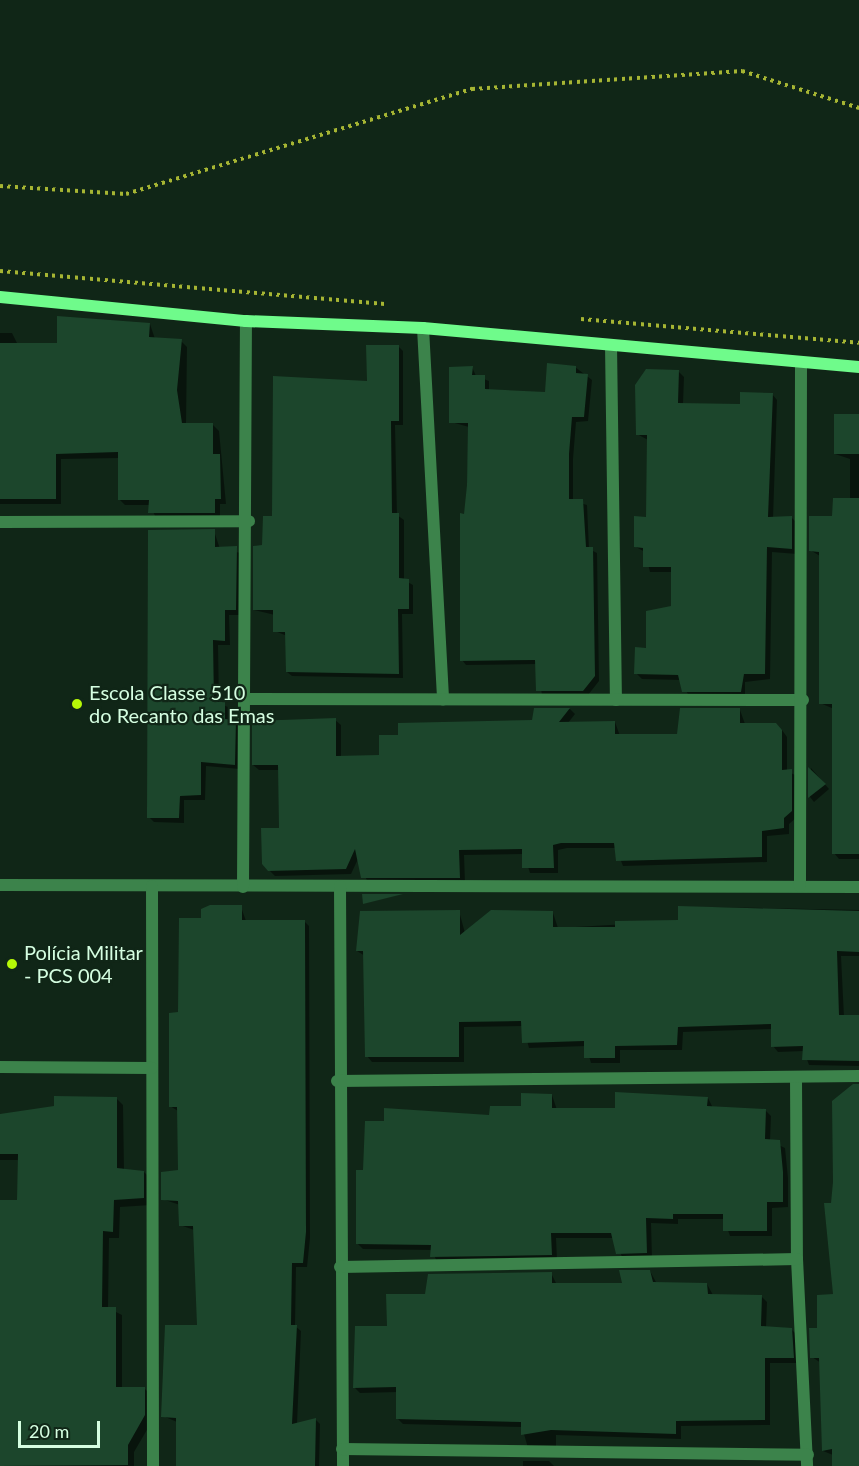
<!DOCTYPE html>
<html>
<head>
<meta charset="utf-8">
<style>
	body { margin:0 }
	#map { position:relative; width:859px; height:1466px; overflow:hidden; background:#102617; font-family:Lato,sans-serif }
	div>[style] { position:absolute }
	.shadow>* { inset:0; background:#0007 }
	.building>* { inset:0; background:#1c462c; transform-origin:0 0 }
	.path>* { height:4px; margin-top:-2px; transform-origin:0; background:repeating-linear-gradient(90deg,#a6b533 0 3px,transparent 0 7.5px) }
	.street>* { height:12px; margin:-6px; padding:0 6px; transform-origin:6px; border-radius:6px; background:#3c834b }
	.secondary>* { height:12px; margin:-6px; padding:0 6px; transform-origin:6px; border-radius:6px; background:#6ffb8b }
	.dots>* { width:16px; height:16px; translate:-50% -50%; box-sizing:border-box; border:3px solid #102617; border-radius:50% }
	span { translate:-50% -50%; white-space:nowrap; text-align:center; line-height:1.15; -webkit-text-stroke:4.5px #102617; paint-order:stroke }
	.poi-label { font-size:20px; color:#d5fee1 }
	.left { translate:0 -50%; text-align:left }
	.scale { position:absolute; left:18px; top:1421px; width:82px; height:27px; box-sizing:border-box; border:3px solid #d5fee1; border-top:0; padding-left:8px; font-size:18px; line-height:21px; white-space:nowrap; color:#d5fee1; -webkit-text-stroke:4px #102617; paint-order:stroke }
</style>
</head>
<body>
<div id="map">
	<div class="shadow">
		<div style="clip-path:polygon(58px 318px,150px 324px,155px 339px,181px 341px,187px 347px,186px 424px,213px 425px,219px 431px,226px 504px,220px 504px,220px 518px,156px 518px,150px 505px,125px 505px,119px 499px,119px 458px,61px 459px,61px 504px,0 504px,0 333px,12px 333px,18px 345px,58px 344px)"></div>
		<div style="clip-path:polygon(398px 346px,403px 351px,403px 425px,395px 425px,397px 515px,404px 520px,404px 580px,413px 585px,413px 614px,402px 614px,403px 678px,292px 676px,287px 672px,287px 636px,275px 631px,275px 615px,254px 610px,273px 517px)"></div>
		<div style="clip-path:polygon(472px 367px,476px 376px,489px 381px,489px 391px,546px 393px,575px 367px,592px 380px,588px 421px,576px 422px,573px 459px,573px 501px,587px 505px,589px 549px,597px 553px,599px 681px,588px 695px,542px 695px,537px 664px,466px 665px,462px 660px,469px 427px,451px 422px)"></div>
		<div style="clip-path:polygon(678px 371px,684px 377px,683px 404px,741px 405px,772px 394px,777px 400px,773px 519px,792px 518px,797px 523px,797px 554px,772px 552px,770px 679px,745px 682px,745px 697px,689px 696px,680px 680px,642px 679px,636px 673px,672px 607px,672px 572px,650px 572px,645px 552px,636px 547px,648px 519px,648px 440px,637px 434px)"></div>
		<div style="clip-path:polygon(859px 417px,859px 859px,839px 859px,834px 853px,834px 709px,820px 703px,820px 556px,810px 550px,850px 500px,850px 459px,835px 454px)"></div>
		<div style="clip-path:polygon(214px 531px,220px 549px,241px 553px,241px 615px,229px 615px,230px 645px,218px 645px,219px 703px,230px 708px,230px 720px,240px 726px,240px 769px,206px 766px,205px 800px,184px 800px,184px 823px,154px 822px,149px 817px)"></div>
		<div style="clip-path:polygon(535px 709px,570px 709px,575px 714px,568px 723px,615px 722px,620px 736px,678px 735px,740px 710px,745px 724px,782px 730px,787px 737px,787px 771px,797px 776px,797px 817px,789px 824px,789px 834px,767px 836px,767px 862px,623px 866px,616px 848px,567px 848px,558px 850px,558px 873px,530px 873px,524px 854px,464px 855px,465px 883px,368px 883px,358px 859px,351px 874px,275px 876px,269px 870px,280px 829px,280px 770px,259px 770px,253px 765px,335px 720px,341px 725px,341px 757px,381px 756px,400px 737px,534px 721px)"></div>
		<div style="clip-path:polygon(811px 768px,829px 789px,814px 802px,810px 797px)"></div>
		<div style="clip-path:polygon(241px 907px,246px 921px,304px 921px,309px 926px,310px 1238px,307px 1267px,296px 1267px,295px 1326px,301px 1331px,297px 1424px,316px 1420px,320px 1424px,319px 1466px,177px 1466px,177px 1422px,163px 1416px,199px 1326px,194px 1230px,180px 1225px,180px 1205px,162px 1199px,179px 1172px,178px 1111px,170px 1106px,180px 1014px,202px 920px)"></div>
		<div style="clip-path:polygon(710px 907px,859px 910px,859px 956px,841px 956px,844px 1017px,859px 1017px,859px 1066px,809px 1065px,804px 1051px,778px 1052px,773px 1046px,773px 1029px,683px 1032px,682px 1050px,620px 1050px,620px 1063px,591px 1063px,586px 1046px,529px 1048px,523px 1026px,464px 1027px,464px 1062px,372px 1062px,367px 1056px,365px 956px,357px 951px,459px 911px,465px 933px,553px 913px,558px 928px,679px 921px)"></div>
		<div style="clip-path:polygon(859px 1086px,859px 1466px,833px 1466px,833px 1455px,823px 1451px,821px 1363px,812px 1357px,835px 1295px,832px 1205px)"></div>
		<div style="clip-path:polygon(552px 1095px,557px 1110px,616px 1110px,708px 1098px,713px 1108px,765px 1110px,771px 1116px,770px 1141px,785px 1148px,788px 1178px,788px 1207px,772px 1208px,772px 1236px,730px 1236px,724px 1219px,678px 1219px,678px 1224px,651px 1223px,652px 1258px,623px 1259px,614px 1238px,556px 1238px,557px 1260px,437px 1262px,432px 1250px,363px 1249px,357px 1243px,365px 1172px)"></div>
		<div style="clip-path:polygon(116px 1098px,123px 1105px,124px 1170px,144px 1172px,151px 1179px,151px 1205px,120px 1207px,119px 1238px,109px 1238px,108px 1308px,122px 1315px,122px 1388px,144px 1388px,151px 1395px,151px 1423px,134px 1452px,134px 1466px,0 1466px,0 1201px,19px 1201px,19px 1160px,0 1160px,0 1115px)"></div>
		<div style="clip-path:polygon(650px 1271px,657px 1284px,707px 1284px,713px 1295px,761px 1296px,767px 1302px,766px 1328px,791px 1329px,797px 1335px,798px 1363px,770px 1363px,770px 1425px,681px 1426px,681px 1439px,556px 1435px,556px 1448px,528px 1448px,522px 1427px,403px 1424px,398px 1419px,398px 1392px,360px 1393px,355px 1388px,388px 1327px,426px 1296px,551px 1273px,557px 1285px,624px 1284px)"></div>
		<div style="clip-path:polygon(523px 1461px,549px 1461px,554px 1466px,523px 1466px)"></div>
	</div>
	<div class="building">
		<div style="clip-path:polygon(57px 316px,150px 323px,149px 337px,182px 339px,177px 390px,182px 423px,213px 423px,213px 454px,220px 454px,221px 499px,215px 499px,215px 513px,148px 513px,149px 500px,118px 500px,118px 452px,56px 454px,56px 499px,0 499px,0 343px,57px 343px)"></div>
		<div style="clip-path:polygon(366px 345px,399px 345px,399px 421px,391px 421px,392px 513px,399px 513px,399px 578px,409px 579px,409px 609px,398px 609px,399px 674px,286px 672px,285px 632px,273px 632px,273px 610px,253px 610px,253px 546px,262px 545px,263px 516px,272px 516px,273px 376px,367px 381px)"></div>
		<div style="clip-path:polygon(547px 363px,576px 366px,576px 373px,588px 374px,584px 417px,572px 417px,569px 454px,569px 499px,583px 499px,586px 547px,593px 547px,595px 676px,583px 691px,536px 691px,535px 660px,460px 661px,460px 513px,464px 514px,467px 485px,468px 423px,449px 423px,449px 367px,473px 366px,472px 375px,485px 375px,485px 389px,545px 392px)"></div>
		<div style="clip-path:polygon(646px 369px,679px 370px,678px 403px,740px 404px,740px 392px,773px 393px,768px 517px,792px 516px,792px 549px,767px 547px,765px 674px,744px 674px,741px 692px,682px 692px,678px 675px,634px 674px,635px 647px,646px 648px,646px 611px,671px 606px,671px 567px,643px 567px,643px 548px,634px 547px,634px 516px,646px 517px,647px 435px,636px 435px,635px 385px)"></div>
		<div style="left:834px;top:414px;width:25px;height:40px"></div>
		<div style="clip-path:polygon(833px 498px,859px 498px,859px 854px,832px 854px,832px 704px,819px 704px,819px 552px,809px 551px,809px 516px,832px 516px)"></div>
		<div style="clip-path:polygon(215px 529px,215px 547px,237px 546px,236px 610px,225px 610px,225px 641px,213px 640px,214px 702px,225px 702px,225px 719px,236px 720px,235px 765px,201px 762px,201px 795px,180px 796px,179px 818px,147px 818px,148px 530px)"></div>
		<div style="clip-path:polygon(534px 708px,570px 708px,559px 722px,615px 721px,615px 734px,677px 734px,680px 708px,740px 708px,740px 723px,776px 723px,782px 730px,782px 770px,792px 769px,792px 811px,784px 818px,784px 828px,762px 831px,762px 857px,616px 861px,614px 843px,561px 843px,553px 845px,554px 868px,522px 868px,522px 849px,459px 850px,460px 878px,361px 878px,355px 849px,346px 869px,268px 871px,262px 864px,261px 828px,279px 828px,278px 765px,252px 765px,252px 721px,336px 718px,336px 756px,379px 755px,379px 735px,398px 735px,398px 723px,532px 720px)"></div>
		<div style="clip-path:polygon(808px 767px,826px 784px,808px 798px)"></div>
		<div style="clip-path:polygon(362px 894px,403px 894px,363px 904px)"></div>
		<div style="clip-path:polygon(210px 905px,242px 905px,242px 920px,305px 920px,306px 1232px,303px 1263px,292px 1263px,291px 1325px,297px 1325px,292px 1424px,316px 1418px,315px 1466px,176px 1466px,176px 1418px,161px 1417px,165px 1325px,197px 1325px,193px 1226px,179px 1226px,178px 1201px,161px 1200px,161px 1172px,178px 1170px,177px 1107px,169px 1107px,169px 1013px,178px 1012px,179px 918px,201px 918px,201px 909px)"></div>
		<div style="clip-path:polygon(678px 906px,859px 911px,859px 952px,837px 951px,839px 1015px,859px 1015px,859px 1061px,802px 1060px,803px 1046px,771px 1047px,771px 1024px,678px 1027px,677px 1045px,615px 1046px,615px 1058px,584px 1058px,584px 1041px,522px 1043px,521px 1021px,459px 1022px,459px 1057px,365px 1057px,363px 951px,356px 951px,360px 911px,460px 910px,460px 935px,491px 910px,553px 911px,553px 927px,615px 927px,615px 921px,678px 920px)"></div>
		<div style="clip-path:polygon(853px 1084px,859px 1084px,859px 1466px,832px 1466px,832px 1449px,822px 1451px,819px 1358px,810px 1358px,809px 1328px,817px 1328px,817px 1295px,833px 1294px,824px 1203px,831px 1203px,833px 1182px,832px 1101px)"></div>
		<div style="clip-path:polygon(615px 1092px,708px 1097px,707px 1106px,766px 1109px,765px 1139px,780px 1140px,783px 1172px,783px 1202px,767px 1202px,767px 1231px,723px 1231px,723px 1214px,673px 1214px,673px 1219px,646px 1218px,647px 1253px,616px 1254px,611px 1233px,551px 1233px,552px 1255px,430px 1257px,431px 1245px,356px 1244px,356px 1170px,363px 1170px,365px 1121px,384px 1121px,384px 1108px,489px 1115px,490px 1106px,521px 1106px,521px 1093px,552px 1094px,552px 1108px,615px 1108px)"></div>
		<div style="clip-path:polygon(54px 1096px,117px 1097px,117px 1168px,144px 1171px,144px 1198px,114px 1200px,113px 1232px,103px 1231px,102px 1307px,116px 1307px,116px 1387px,145px 1387px,145px 1415px,128px 1445px,128px 1465px,0 1466px,0 1200px,17px 1200px,18px 1154px,0 1154px,0 1114px,54px 1106px)"></div>
		<div style="clip-path:polygon(619px 1270px,650px 1270px,653px 1282px,707px 1283px,708px 1294px,762px 1295px,761px 1326px,792px 1328px,794px 1358px,765px 1358px,765px 1420px,676px 1421px,676px 1434px,551px 1430px,521px 1435px,521px 1422px,396px 1419px,396px 1387px,353px 1388px,355px 1326px,387px 1326px,386px 1294px,425px 1294px,428px 1274px,552px 1272px,552px 1283px,622px 1283px)"></div>
	</div>
	<div class="path">
		<div style="left:0;top:186px;width:126px;rotate:3.6deg"></div>
		<div style="left:126px;top:194px;width:362px;rotate:-16.9deg"></div>
		<div style="left:472px;top:89px;width:271px;rotate:-3.8deg"></div>
		<div style="left:742px;top:71px;width:123px;rotate:17.5deg"></div>
		<div style="left:0;top:271px;width:389px;rotate:4.9deg"></div>
		<div style="left:581px;top:319px;width:279px;rotate:4.9deg"></div>
	</div>
	<div class="street">
		<div style="left:423px;top:328px;width:372px;rotate:86.9deg"></div>
		<div style="left:611px;top:345px;width:355px;rotate:89.2deg"></div>
		<div style="left:0;top:522px;width:249px;rotate:-0.2deg"></div>
		<div style="left:247px;top:699px;width:556px;rotate:0.1deg"></div>
		<div style="left:0;top:885px;width:859px;rotate:0.13deg"></div>
		<div style="left:152px;top:886px;width:580px;rotate:89.9deg"></div>
		<div style="left:340px;top:886px;width:580px;rotate:89.7deg"></div>
		<div style="left:800px;top:886px;width:524px;rotate:-89.89deg"></div>
		<div style="left:243px;top:887px;width:566px;rotate:-89.7deg"></div>
		<div style="left:0;top:1067px;width:152px;rotate:0.4deg"></div>
		<div style="left:796px;top:1078px;width:181px;rotate:89.7deg"></div>
		<div style="left:797px;top:1259px;width:207px;rotate:87.2deg"></div>
		<div style="left:337px;top:1081px;width:522px;rotate:-0.55deg"></div>
		<div style="left:340px;top:1267px;width:457px;rotate:-1deg"></div>
		<div style="left:342px;top:1449px;width:466px;rotate:0.7deg"></div>
	</div>
	<div class="secondary">
		<div style="left:0;top:297px;width:247px;rotate:5.6deg"></div>
		<div style="left:246px;top:321px;width:177px;rotate:2.3deg"></div>
		<div style="left:423px;top:328px;width:438px;rotate:5.1deg"></div>
	</div>
	<div class="dots">
		<div style="left:77px;top:704px;background:#b6f807"></div>
		<div style="left:12px;top:964px;background:#b6f807"></div>
	</div>
	<div class="poi-label">
		<span class="left" style="left:89px;top:704px">Escola Classe 510<br>do Recanto das Emas</span>
		<span class="left" style="left:24px;top:964px">Polícia Militar<br>- PCS 004</span>
	</div>
	<div class="scale">20 m</div>
</div>
</body>
</html>
